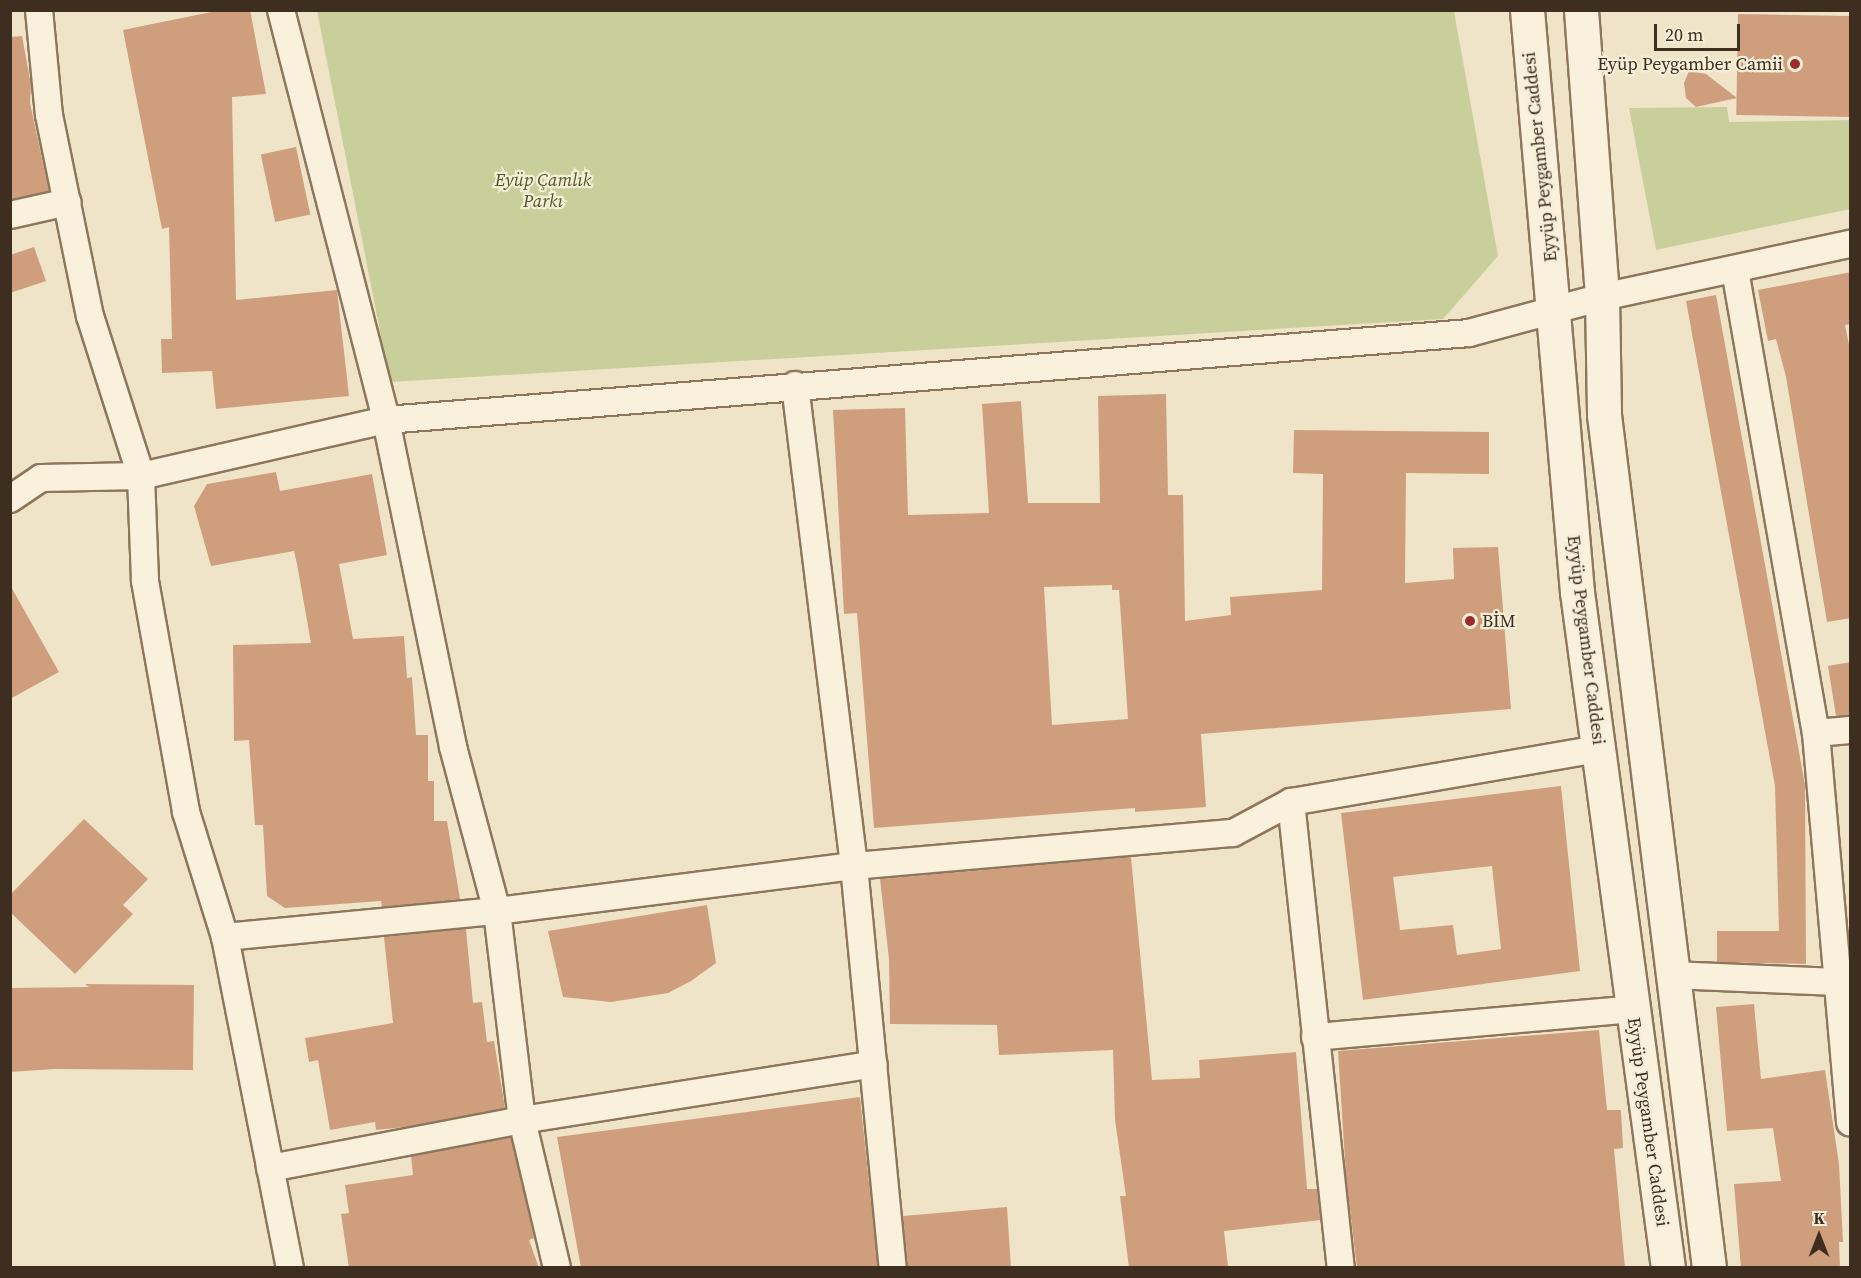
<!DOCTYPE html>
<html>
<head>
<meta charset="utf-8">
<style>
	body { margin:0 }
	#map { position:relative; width:1861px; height:1278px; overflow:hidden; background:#f0e4c8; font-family:"Source Serif 4",serif }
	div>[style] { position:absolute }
	.green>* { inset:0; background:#c9cf9b }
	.building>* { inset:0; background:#cf9f7d; transform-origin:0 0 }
	.roads { filter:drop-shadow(2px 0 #8d765c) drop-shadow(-2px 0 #8d765c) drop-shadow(0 2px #8d765c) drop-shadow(0 -2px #8d765c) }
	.minor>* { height:26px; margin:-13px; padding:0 13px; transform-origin:13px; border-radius:13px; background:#faf1dc }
	.secondary>* { height:33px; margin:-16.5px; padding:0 16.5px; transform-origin:16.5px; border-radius:16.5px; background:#faf1dc }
	.dots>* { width:16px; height:16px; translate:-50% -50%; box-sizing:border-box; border:3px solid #f7eed8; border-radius:50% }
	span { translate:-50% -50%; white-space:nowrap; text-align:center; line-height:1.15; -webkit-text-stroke:4.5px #f7eed8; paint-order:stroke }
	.poi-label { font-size:18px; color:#3d2e20 }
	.right { translate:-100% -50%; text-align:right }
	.left { translate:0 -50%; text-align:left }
	.street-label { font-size:18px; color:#3d2e20 }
	.park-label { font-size:18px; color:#4d5a26; font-style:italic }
	.frame { position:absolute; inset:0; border:12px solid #3d2e20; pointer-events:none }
	.north { position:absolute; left:1789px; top:1206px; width:60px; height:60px; -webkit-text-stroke:4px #f7eed8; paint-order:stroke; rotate:0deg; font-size:16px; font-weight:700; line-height:24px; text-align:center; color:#3d2e20 }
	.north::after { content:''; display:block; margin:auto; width:21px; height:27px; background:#3d2e20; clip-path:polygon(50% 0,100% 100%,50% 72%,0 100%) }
	.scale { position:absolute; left:1654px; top:24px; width:86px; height:27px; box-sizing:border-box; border:3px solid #3d2e20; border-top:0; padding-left:8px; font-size:18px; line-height:21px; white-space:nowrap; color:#3d2e20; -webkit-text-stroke:4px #f7eed8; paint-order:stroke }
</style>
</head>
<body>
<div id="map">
	<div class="green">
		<div style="clip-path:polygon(317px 11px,1454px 11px,1498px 256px,1443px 319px,390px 382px)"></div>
		<div style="clip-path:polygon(1727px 107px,1729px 122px,1850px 120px,1850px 209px,1656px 250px,1629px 108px)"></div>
	</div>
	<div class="building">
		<div style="clip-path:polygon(221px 10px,250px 10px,266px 94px,232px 97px,236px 300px,337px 290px,349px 396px,216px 409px,212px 371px,162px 373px,161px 339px,172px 339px,169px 227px,162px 229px,123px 30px)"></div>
		<div style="left:1738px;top:14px;width:113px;height:101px;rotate:1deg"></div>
		<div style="clip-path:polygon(22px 36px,31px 85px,30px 103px,49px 191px,10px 200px,10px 37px)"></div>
		<div style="clip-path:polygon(1689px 71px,1706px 74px,1737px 98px,1696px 107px,1686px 98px,1684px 83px)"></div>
		<div style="left:296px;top:147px;width:69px;height:36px;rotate:78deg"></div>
		<div style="clip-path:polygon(34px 247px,46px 281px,10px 293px,10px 255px)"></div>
		<div style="clip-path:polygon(1851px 272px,1851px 324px,1845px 325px,1851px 354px,1851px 618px,1827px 622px,1786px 377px,1776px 339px,1768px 341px,1758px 290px)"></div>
		<div style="clip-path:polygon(1716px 295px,1805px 785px,1806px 964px,1717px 962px,1717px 931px,1779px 931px,1775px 786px,1686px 301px)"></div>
		<div style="clip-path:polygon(evenodd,1166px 394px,1168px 495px,1183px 495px,1185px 621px,1231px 615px,1230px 597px,1322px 590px,1323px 474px,1293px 473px,1294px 430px,1489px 432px,1489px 474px,1406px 473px,1405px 583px,1454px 579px,1453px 548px,1498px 547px,1511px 709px,1201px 734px,1206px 807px,1135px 812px,1135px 808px,874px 828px,857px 613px,844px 614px,833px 410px,905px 408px,908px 515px,989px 513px,982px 404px,1021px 401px,1028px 503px,1100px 503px,1098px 396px,1166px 394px,1112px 585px,1112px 590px,1119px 590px,1128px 719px,1052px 725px,1044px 587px,1112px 585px)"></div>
		<div style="clip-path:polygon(276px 472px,280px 491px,372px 474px,387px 555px,339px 564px,353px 639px,404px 636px,407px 678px,412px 677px,416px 735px,428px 735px,428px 781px,434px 781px,434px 821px,447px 821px,460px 899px,382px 907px,381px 901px,285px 908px,267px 896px,263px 825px,255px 825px,249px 740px,234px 741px,233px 645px,311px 643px,297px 564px,294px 551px,211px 566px,194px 506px,207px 484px)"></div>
		<div style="clip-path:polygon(10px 585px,59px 672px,10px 699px)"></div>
		<div style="clip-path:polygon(1851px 662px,1851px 715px,1836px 716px,1828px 666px)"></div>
		<div style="clip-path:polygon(evenodd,1561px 786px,1580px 971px,1363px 1000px,1341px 813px,1561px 786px,1492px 866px,1501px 949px,1457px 955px,1453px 925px,1400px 930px,1393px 877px,1492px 866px)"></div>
		<div style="clip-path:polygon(84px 819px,148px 879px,123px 905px,133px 914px,75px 974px,10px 912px,10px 895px)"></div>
		<div style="clip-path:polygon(1131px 857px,1152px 1080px,1200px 1078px,1199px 1060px,1296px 1052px,1307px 1189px,1317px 1189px,1321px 1220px,1224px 1231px,1228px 1266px,1129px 1268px,1120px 1196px,1126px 1196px,1115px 1120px,1113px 1050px,999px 1055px,997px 1025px,890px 1024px,889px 959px,880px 879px)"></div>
		<div style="clip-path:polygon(707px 905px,716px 963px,691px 981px,668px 993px,611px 1002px,563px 997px,548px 931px)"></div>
		<div style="clip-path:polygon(466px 929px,473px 1003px,482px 1002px,487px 1042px,494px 1041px,505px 1108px,406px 1127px,376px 1130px,375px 1122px,330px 1130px,318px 1060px,309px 1062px,305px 1038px,393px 1023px,384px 937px)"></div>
		<div style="clip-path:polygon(85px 984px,194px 985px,193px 1070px,54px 1069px,10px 1072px,10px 988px,89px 987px)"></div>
		<div style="clip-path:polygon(1754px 1004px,1761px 1079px,1825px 1070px,1839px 1164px,1843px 1242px,1839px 1242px,1840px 1268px,1741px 1268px,1734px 1184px,1781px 1181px,1773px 1128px,1727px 1131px,1716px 1007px)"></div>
		<div style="clip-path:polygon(1599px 1030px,1607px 1110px,1621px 1110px,1623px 1148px,1614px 1149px,1625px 1268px,1357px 1268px,1346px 1176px,1338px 1051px)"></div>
		<div style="clip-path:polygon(860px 1097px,878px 1268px,581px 1268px,557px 1137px)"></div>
		<div style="clip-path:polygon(511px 1137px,534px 1238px,529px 1240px,539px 1268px,349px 1268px,341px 1214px,349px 1213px,345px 1185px,413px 1175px,411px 1156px)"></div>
		<div style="clip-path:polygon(1007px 1207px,1011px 1268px,908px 1268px,903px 1216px)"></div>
	</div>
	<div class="roads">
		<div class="minor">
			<div style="left:39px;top:10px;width:105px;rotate:84.6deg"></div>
			<div style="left:49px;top:115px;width:205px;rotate:78.5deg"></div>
			<div style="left:90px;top:316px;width:168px;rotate:72.3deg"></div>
			<div style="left:141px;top:476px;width:105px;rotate:87.8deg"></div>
			<div style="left:145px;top:581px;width:235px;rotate:79.9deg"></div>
			<div style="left:186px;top:812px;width:131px;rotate:72.7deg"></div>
			<div style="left:225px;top:937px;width:337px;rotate:78.9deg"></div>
			<div style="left:281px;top:10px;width:423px;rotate:75.6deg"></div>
			<div style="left:386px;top:420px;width:334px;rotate:78.4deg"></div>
			<div style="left:453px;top:747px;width:170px;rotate:75deg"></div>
			<div style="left:497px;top:911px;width:210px;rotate:83.2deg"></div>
			<div style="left:522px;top:1120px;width:152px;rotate:76.7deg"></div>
			<div style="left:10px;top:215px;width:59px;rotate:-12.6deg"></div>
			<div style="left:1735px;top:270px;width:470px;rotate:80.1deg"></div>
			<div style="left:1816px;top:733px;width:391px;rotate:85deg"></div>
			<div style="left:795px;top:385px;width:485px;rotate:83deg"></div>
			<div style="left:854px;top:866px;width:404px;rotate:84.5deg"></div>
			<div style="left:10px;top:499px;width:37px;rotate:-34deg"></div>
			<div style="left:41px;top:478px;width:100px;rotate:-1.1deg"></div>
			<div style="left:141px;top:476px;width:251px;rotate:-12.9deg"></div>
			<div style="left:386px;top:420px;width:1086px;rotate:-4.59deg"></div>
			<div style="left:1469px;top:333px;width:138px;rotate:-15.1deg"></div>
			<div style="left:1602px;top:297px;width:254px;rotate:-12.1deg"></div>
			<div style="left:1816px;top:733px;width:34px;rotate:-5deg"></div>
			<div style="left:1291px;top:802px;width:469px;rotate:83.9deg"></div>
			<div style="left:225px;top:937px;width:273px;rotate:-5.5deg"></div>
			<div style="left:497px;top:911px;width:360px;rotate:-7.2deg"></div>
			<div style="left:854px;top:866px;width:380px;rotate:-5deg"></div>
			<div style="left:1233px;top:833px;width:66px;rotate:-28.1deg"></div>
			<div style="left:1291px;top:802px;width:313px;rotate:-9.8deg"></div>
			<div style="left:1672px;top:975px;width:164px;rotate:2.4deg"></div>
			<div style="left:1315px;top:1037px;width:318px;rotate:-5deg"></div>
			<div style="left:270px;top:1168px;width:257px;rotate:-10.8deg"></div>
			<div style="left:522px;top:1120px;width:356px;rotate:-9deg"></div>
		</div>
		<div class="secondary">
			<div style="left:1527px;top:10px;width:584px;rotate:85.09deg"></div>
			<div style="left:1577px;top:592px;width:682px;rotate:82.33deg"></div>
			<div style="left:1581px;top:10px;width:288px;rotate:85.8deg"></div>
			<div style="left:1602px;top:297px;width:118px;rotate:89deg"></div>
			<div style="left:1604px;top:415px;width:859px;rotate:82.98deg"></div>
		</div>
	</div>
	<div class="dots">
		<div style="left:1795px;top:64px;background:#9e2a2b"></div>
		<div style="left:1470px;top:621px;background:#9e2a2b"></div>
	</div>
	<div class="poi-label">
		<span class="right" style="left:1783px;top:64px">Eyüp Peygamber Camii</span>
		<span class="left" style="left:1482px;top:621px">BİM</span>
	</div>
	<div class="street-label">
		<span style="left:1540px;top:157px;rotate:-96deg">Eyyüp Peygamber Caddesi</span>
		<span style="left:1586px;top:640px;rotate:83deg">Eyyüp Peygamber Caddesi</span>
		<span style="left:1648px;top:1122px;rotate:82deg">Eyyüp Peygamber Caddesi</span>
	</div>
	<div class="park-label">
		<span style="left:543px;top:191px">Eyüp Çamlık<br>Parkı</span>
	</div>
	<div class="frame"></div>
	<div class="north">K</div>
	<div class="scale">20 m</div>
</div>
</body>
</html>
